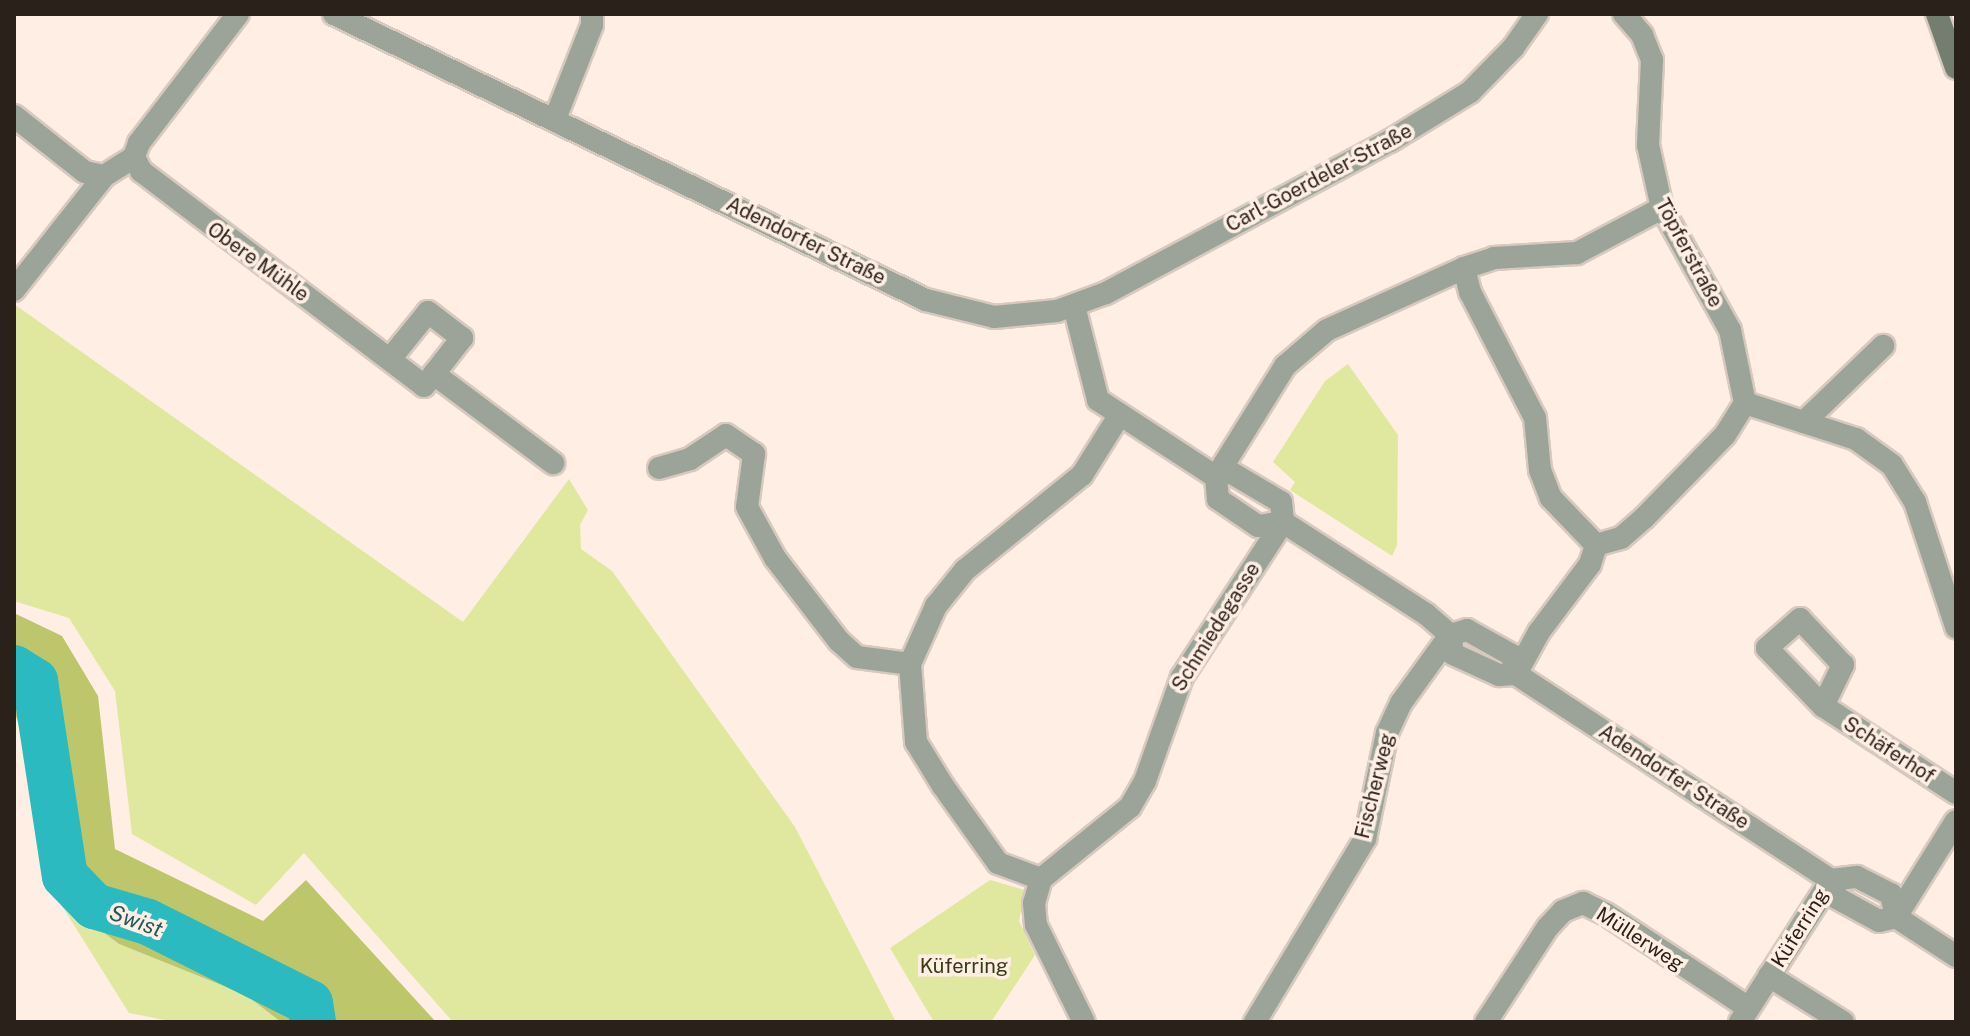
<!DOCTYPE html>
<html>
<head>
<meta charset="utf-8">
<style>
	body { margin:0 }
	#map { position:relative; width:1970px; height:1036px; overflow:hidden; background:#feeee3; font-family:"Public Sans",sans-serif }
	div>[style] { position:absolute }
	.green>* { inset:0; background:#e0e8a0 }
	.forest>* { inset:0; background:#bec66c }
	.river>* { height:46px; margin:-23px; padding:0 23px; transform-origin:23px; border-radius:23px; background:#2ababf }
	.roads { filter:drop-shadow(2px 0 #d8c9bf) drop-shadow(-2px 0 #d8c9bf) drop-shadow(0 2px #d8c9bf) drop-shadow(0 -2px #d8c9bf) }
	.minor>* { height:22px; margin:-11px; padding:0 11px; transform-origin:11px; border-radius:11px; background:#9ca49a }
	.tertiary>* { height:22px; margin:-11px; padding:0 11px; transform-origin:11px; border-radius:11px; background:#9ca49a }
	.secondary>* { height:22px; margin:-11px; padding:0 11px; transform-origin:11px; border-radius:11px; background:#737e70 }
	span { translate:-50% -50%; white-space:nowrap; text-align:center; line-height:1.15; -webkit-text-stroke:7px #feeee3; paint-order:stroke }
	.street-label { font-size:20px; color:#2a211a }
	.park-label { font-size:20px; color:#383b15 }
	.water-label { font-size:22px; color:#225a5c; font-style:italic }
	.frame { position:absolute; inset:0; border:16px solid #2a211a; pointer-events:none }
</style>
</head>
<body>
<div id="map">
	<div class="green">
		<div style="clip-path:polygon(14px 304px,463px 622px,569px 479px,588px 510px,580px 525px,581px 549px,612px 571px,795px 827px,896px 1022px,453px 1022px,304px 853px,256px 905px,132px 834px,115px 691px,69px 618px,14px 601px)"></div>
		<div style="clip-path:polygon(1348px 364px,1398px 435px,1397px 545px,1392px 556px,1290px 490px,1295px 482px,1273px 462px,1325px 381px)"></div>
		<div style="clip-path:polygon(990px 880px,1025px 890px,1019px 921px,1035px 955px,991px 1022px,934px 1022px,890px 948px)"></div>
		<div style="clip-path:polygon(57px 898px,119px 944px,246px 995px,281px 1022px,175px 1022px,129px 1013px)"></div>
	</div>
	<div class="forest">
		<div style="clip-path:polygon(14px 613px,62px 636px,98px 696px,115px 849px,263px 921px,306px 880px,436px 1022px,281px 1022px,246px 995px,119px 944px,57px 898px,39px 856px,25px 747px,14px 709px)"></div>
	</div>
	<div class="river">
		<div style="left:14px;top:668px;width:25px;rotate:32deg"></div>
		<div style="left:35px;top:681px;width:197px;rotate:81.3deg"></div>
		<div style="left:65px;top:876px;width:42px;rotate:46deg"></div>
		<div style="left:94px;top:906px;width:56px;rotate:16.5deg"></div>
		<div style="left:148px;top:922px;width:181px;rotate:26.6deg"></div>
		<div style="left:310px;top:1003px;width:19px;rotate:81deg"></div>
	</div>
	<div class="roads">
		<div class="minor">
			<div style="left:238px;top:14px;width:163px;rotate:127.5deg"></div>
			<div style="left:139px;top:143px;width:15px;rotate:110deg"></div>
			<div style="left:134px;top:157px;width:16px;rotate:63deg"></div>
			<div style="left:141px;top:171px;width:355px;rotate:37.2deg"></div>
			<div style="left:424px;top:386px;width:16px;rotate:-50deg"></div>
			<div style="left:434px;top:374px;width:149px;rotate:36.8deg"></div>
			<div style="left:1624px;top:14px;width:28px;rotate:49deg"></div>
			<div style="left:1642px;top:35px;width:27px;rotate:68deg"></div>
			<div style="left:1652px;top:60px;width:85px;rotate:92.7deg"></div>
			<div style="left:1648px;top:145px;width:65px;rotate:77.5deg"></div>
			<div style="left:1662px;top:208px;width:140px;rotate:60.9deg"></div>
			<div style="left:1730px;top:330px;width:75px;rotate:78.4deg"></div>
			<div style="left:14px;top:116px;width:90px;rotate:38.3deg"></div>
			<div style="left:85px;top:172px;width:19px;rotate:12deg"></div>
			<div style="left:555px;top:119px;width:101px;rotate:-68.5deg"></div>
			<div style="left:592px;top:25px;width:11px;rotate:-90deg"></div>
			<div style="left:1464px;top:268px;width:25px;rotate:76deg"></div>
			<div style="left:1470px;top:292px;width:142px;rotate:62.7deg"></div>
			<div style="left:1535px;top:418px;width:52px;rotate:84.5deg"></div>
			<div style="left:1540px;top:470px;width:30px;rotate:69deg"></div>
			<div style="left:1551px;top:498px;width:65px;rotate:46.2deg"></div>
			<div style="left:14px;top:290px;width:145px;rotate:-51.7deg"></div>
			<div style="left:104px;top:176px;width:36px;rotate:-32deg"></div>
			<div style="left:1074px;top:306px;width:97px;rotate:75.7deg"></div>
			<div style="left:1098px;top:400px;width:141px;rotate:33.1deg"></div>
			<div style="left:390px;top:359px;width:60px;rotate:-51deg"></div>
			<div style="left:428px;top:312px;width:43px;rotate:37.4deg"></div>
			<div style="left:462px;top:338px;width:46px;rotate:127.9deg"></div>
			<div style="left:1745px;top:403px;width:117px;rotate:18deg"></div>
			<div style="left:1856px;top:439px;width:44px;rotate:35.8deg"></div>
			<div style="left:1892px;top:465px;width:44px;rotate:58.1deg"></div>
			<div style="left:1915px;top:502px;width:132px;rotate:71.8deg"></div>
			<div style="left:1804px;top:422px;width:110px;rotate:-43.9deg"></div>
			<div style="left:659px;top:468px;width:32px;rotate:-16deg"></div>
			<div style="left:690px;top:459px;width:43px;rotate:-33.7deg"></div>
			<div style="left:726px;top:435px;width:34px;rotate:34deg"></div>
			<div style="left:754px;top:454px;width:53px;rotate:97.5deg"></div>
			<div style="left:747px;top:507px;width:58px;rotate:61.2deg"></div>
			<div style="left:775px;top:558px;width:105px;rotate:52.4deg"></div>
			<div style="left:839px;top:641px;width:24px;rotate:42deg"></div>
			<div style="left:857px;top:657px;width:53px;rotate:7.5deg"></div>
			<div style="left:1216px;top:477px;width:22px;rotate:85deg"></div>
			<div style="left:1218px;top:499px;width:48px;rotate:34deg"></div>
			<div style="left:1258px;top:526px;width:25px;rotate:-9deg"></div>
			<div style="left:1283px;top:522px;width:170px;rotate:32.8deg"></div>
			<div style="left:1426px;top:614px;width:32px;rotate:41deg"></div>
			<div style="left:1450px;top:635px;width:19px;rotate:81deg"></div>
			<div style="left:1453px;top:654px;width:51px;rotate:24.5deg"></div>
			<div style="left:1499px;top:675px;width:17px;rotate:-3deg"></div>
			<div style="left:1516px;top:674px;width:376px;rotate:33.2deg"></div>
			<div style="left:1831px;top:880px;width:19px;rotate:72deg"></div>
			<div style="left:1837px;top:898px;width:48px;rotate:28.7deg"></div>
			<div style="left:1879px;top:921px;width:17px;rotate:-13deg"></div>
			<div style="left:1896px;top:917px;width:72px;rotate:33deg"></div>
			<div style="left:1216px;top:477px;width:131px;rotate:-58.1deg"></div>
			<div style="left:1285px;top:366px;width:55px;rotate:-40.6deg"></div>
			<div style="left:1327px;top:330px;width:150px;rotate:-24.3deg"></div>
			<div style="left:1464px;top:268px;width:32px;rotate:-18deg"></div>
			<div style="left:1494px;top:258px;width:83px;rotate:-3.4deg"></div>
			<div style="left:1577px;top:253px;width:96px;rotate:-27.9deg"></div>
			<div style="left:1216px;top:477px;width:15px;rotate:-20deg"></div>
			<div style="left:1230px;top:472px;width:59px;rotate:30.5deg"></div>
			<div style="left:1281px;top:502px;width:20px;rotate:84deg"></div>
			<div style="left:1450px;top:635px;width:18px;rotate:-16deg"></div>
			<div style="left:1467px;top:630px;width:51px;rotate:29.1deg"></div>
			<div style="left:1512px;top:655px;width:19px;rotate:78deg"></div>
			<div style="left:1516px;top:674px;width:48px;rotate:-61.3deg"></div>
			<div style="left:1539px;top:632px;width:85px;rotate:-53.1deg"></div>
			<div style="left:1590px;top:564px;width:20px;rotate:-72deg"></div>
			<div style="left:1596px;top:545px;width:26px;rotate:-16deg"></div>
			<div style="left:1621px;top:538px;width:30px;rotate:-41deg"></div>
			<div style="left:1644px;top:518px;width:116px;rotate:-45.7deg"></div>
			<div style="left:1725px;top:435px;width:38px;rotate:-58deg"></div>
			<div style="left:1823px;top:706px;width:46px;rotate:-64deg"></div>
			<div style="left:1843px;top:665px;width:63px;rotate:-133.1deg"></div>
			<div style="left:1800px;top:619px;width:44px;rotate:138.7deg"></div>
			<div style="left:1767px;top:648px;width:81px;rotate:46deg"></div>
			<div style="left:1823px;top:706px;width:159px;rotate:33.2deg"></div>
			<div style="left:1041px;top:879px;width:46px;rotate:-159.6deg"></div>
			<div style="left:998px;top:863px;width:95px;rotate:-125.5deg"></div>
			<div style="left:943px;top:786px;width:52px;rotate:-121.5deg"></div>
			<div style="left:916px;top:742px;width:78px;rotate:-94.4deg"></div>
			<div style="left:910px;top:664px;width:64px;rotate:-65.9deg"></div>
			<div style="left:936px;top:606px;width:46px;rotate:-51.1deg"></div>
			<div style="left:965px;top:570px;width:151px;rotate:-39.1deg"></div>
			<div style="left:1082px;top:475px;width:70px;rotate:-57.9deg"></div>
			<div style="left:1041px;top:879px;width:114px;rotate:-39deg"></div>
			<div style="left:1130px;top:807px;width:30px;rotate:-60deg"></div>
			<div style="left:1145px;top:781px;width:110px;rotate:-70.4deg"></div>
			<div style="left:1182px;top:677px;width:185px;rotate:-56.9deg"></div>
			<div style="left:1041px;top:879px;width:25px;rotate:106deg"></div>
			<div style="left:1034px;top:903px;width:22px;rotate:85deg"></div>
			<div style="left:1036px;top:925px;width:108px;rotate:63.7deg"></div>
			<div style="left:1831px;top:880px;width:26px;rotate:-7deg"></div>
			<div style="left:1857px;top:877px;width:38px;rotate:27deg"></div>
			<div style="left:1891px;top:894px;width:24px;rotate:78deg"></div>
			<div style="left:1896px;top:917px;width:113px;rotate:-58deg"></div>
			<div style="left:1769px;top:976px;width:87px;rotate:31.9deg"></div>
			<div style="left:1255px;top:1022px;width:214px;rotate:-59deg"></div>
			<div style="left:1365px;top:839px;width:108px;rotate:-78.3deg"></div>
			<div style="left:1387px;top:733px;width:33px;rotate:-65deg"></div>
			<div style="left:1401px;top:703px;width:84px;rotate:-54.2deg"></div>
			<div style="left:1486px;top:1022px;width:113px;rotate:-56.9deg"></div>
			<div style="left:1548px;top:927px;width:22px;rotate:-47deg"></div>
			<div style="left:1563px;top:911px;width:22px;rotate:-22deg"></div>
			<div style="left:1583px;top:903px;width:25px;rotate:26deg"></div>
			<div style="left:1606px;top:914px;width:169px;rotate:33.4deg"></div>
			<div style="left:1740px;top:1022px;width:169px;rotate:-57.3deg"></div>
		</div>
		<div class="tertiary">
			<div style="left:334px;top:14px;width:657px;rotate:25.79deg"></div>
			<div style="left:926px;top:300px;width:70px;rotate:14deg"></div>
			<div style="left:994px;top:317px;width:63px;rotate:-5.4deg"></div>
			<div style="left:1057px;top:311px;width:52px;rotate:-20.2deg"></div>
			<div style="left:1106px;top:293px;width:322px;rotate:-28.2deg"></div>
			<div style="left:1390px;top:141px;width:94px;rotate:-31.5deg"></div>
			<div style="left:1470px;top:92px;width:62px;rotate:-45.7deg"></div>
			<div style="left:1513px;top:48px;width:42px;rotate:-54.8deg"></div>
		</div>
		<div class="secondary">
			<div style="left:1937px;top:14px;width:57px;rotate:70.6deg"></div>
		</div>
	</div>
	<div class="street-label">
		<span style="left:1319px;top:178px;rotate:-28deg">Carl-Goerdeler-Straße</span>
		<span style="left:806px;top:241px;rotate:26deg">Adendorfer Straße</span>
		<span style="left:1689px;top:253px;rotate:62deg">Töpferstraße</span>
		<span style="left:258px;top:262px;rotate:36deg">Obere Mühle</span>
		<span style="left:1216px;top:627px;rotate:-58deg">Schmiedegasse</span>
		<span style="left:1889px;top:750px;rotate:33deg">Schäferhof</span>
		<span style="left:1674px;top:777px;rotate:33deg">Adendorfer Straße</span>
		<span style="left:1375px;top:786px;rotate:-76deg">Fischerweg</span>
		<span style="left:1800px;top:928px;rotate:-58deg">Küferring</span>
		<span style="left:1640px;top:939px;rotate:33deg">Müllerweg</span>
	</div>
	<div class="park-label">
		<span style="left:964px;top:966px">Küferring</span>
	</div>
	<div class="water-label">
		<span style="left:136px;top:921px;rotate:20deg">Swist</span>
	</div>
	<div class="frame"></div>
</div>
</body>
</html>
